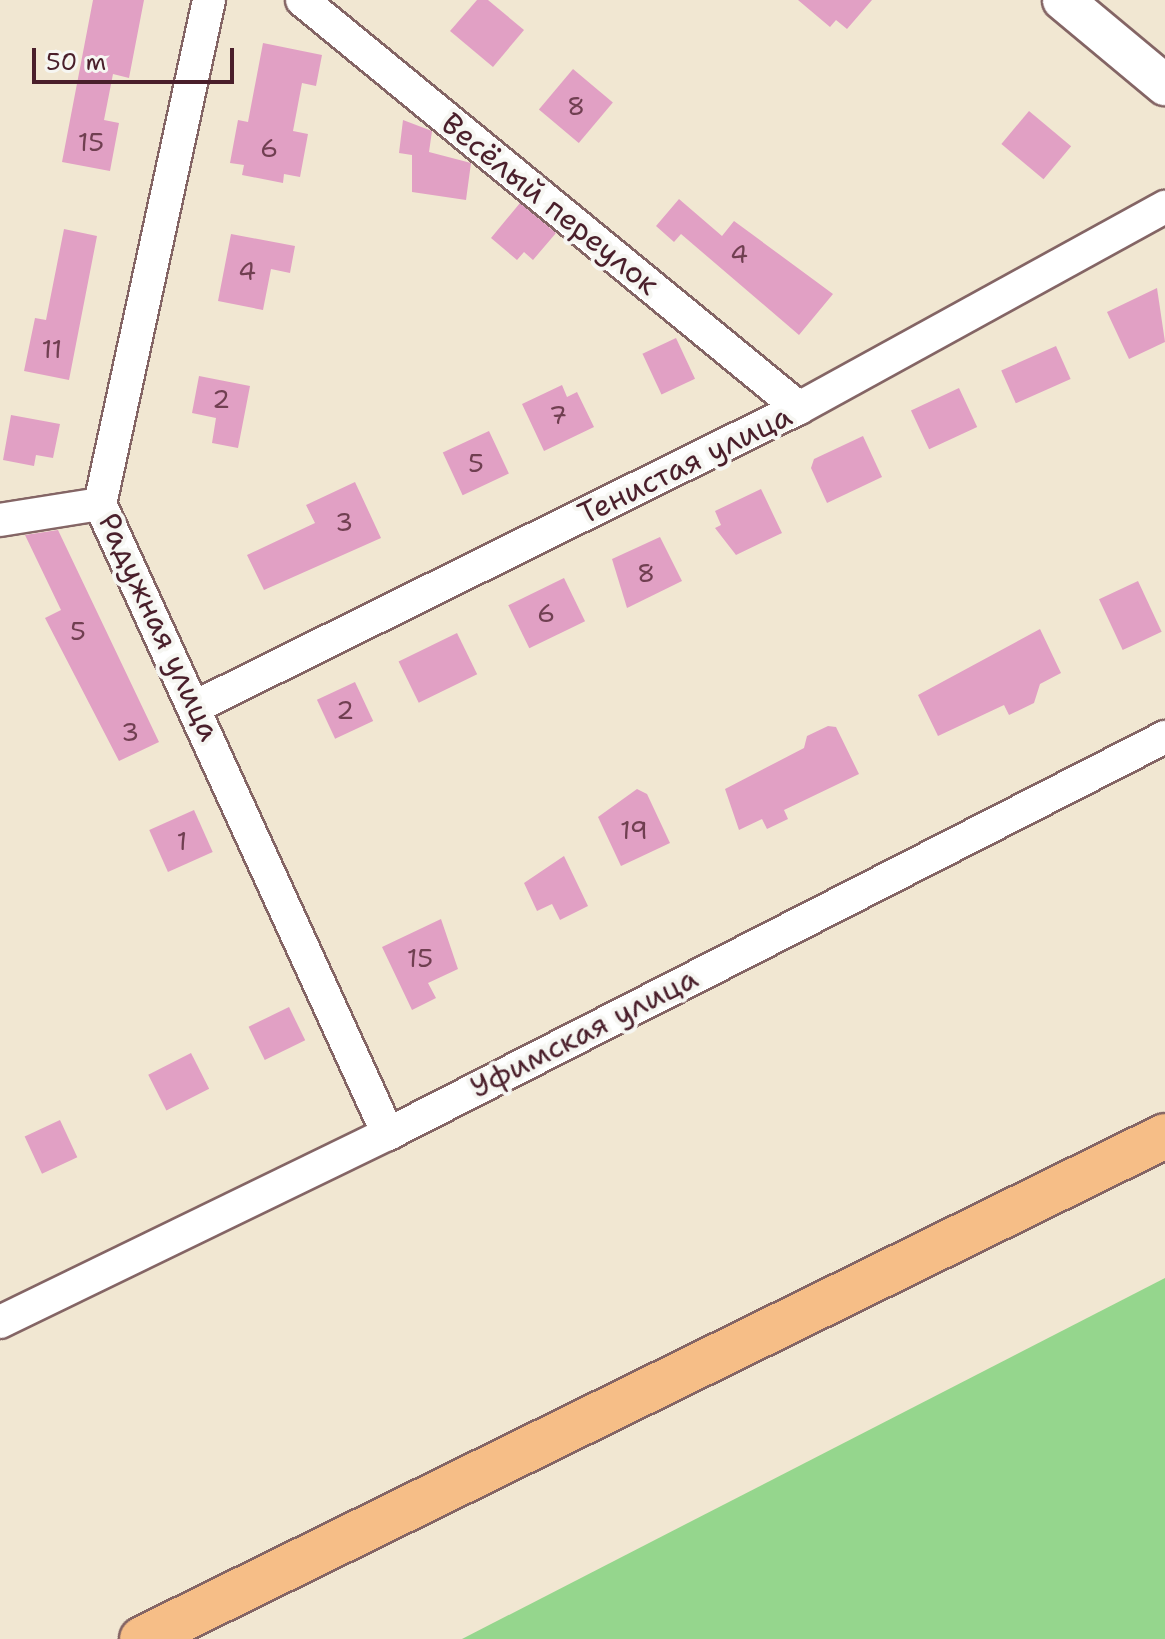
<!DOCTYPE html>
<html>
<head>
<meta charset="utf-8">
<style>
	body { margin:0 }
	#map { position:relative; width:1165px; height:1639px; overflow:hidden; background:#f1e7d2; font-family:"Shantell Sans",sans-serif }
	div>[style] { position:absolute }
	.green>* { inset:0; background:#95d68d }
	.building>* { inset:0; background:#e1a0c4; transform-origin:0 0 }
	.roads { filter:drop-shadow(2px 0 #846565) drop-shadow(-2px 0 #846565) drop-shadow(0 2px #846565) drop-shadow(0 -2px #846565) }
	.minor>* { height:32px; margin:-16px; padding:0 16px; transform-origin:16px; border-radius:16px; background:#fff }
	.tertiary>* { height:40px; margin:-20px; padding:0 20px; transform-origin:20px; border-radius:20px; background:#fff }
	.primary>* { height:44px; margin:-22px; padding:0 22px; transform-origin:22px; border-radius:22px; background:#f6be87 }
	span { translate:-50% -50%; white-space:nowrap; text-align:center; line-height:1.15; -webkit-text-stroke:8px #f6f6f2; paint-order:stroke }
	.number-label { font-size:26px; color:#703f51 }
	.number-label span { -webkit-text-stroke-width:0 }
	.street-label { font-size:30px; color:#4a1f2b }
	.scale { position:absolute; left:32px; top:48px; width:202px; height:36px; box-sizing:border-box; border:4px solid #4a1f2b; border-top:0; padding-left:10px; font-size:24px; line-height:28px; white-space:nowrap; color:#4a1f2b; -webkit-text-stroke:6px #f6f6f2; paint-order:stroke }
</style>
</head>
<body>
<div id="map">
	<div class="green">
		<div style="clip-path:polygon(1165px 1278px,1165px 1639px,462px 1639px)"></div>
	</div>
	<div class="building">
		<div style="clip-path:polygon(93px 0,144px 0,129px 78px,113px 74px,104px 120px,119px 123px,110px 171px,62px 162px)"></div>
		<div style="clip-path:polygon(477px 0,488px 0,524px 30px,493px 67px,450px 31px)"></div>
		<div style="clip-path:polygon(798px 0,872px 0,847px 29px,836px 20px,830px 27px)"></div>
		<div style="clip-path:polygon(263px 43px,322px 55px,316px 86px,302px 83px,293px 131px,308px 134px,300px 177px,284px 174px,283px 183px,242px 175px,244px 165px,230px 163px,238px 120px,248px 122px)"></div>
		<div style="left:573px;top:69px;width:52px;height:53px;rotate:40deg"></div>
		<div style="left:1029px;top:111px;width:55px;height:43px;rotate:40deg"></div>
		<div style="clip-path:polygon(403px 120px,432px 131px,429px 152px,471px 163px,466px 200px,412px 192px,412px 155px,399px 153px)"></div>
		<div style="clip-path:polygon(679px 199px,722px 236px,734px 221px,833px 294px,799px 335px,681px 234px,674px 242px,656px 226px)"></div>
		<div style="clip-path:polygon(520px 203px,556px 233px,533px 260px,524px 252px,517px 260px,491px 238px)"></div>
		<div style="clip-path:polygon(64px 229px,97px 236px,69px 380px,24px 371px,35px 318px,46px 320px)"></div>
		<div style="clip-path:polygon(231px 234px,295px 246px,290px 273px,271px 269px,263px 310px,218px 301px)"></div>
		<div style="clip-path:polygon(1157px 288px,1165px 342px,1129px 359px,1107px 312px)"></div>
		<div style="left:676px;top:338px;width:45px;height:37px;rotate:65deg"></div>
		<div style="left:1056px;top:346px;width:36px;height:60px;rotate:66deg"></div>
		<div style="clip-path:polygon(199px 376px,250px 386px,238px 448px,212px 443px,216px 418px,192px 413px)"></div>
		<div style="clip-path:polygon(562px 385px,567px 397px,577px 392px,594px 427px,544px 451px,522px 404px)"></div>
		<div style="left:959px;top:388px;width:43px;height:53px;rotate:65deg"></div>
		<div style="clip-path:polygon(11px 415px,60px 424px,53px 458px,36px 455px,34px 466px,3px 460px)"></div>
		<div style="left:489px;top:431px;width:47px;height:51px;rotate:65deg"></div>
		<div style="clip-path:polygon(863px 436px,882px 477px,827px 503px,811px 468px,814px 459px)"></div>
		<div style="clip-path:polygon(355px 482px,381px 538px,264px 590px,247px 555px,315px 523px,306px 505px)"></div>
		<div style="clip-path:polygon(761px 489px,782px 533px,736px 555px,715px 528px,721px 525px,715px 511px)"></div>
		<div style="clip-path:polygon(58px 530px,159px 742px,119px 761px,45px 618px,61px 610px,25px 535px)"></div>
		<div style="clip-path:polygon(660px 537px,682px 581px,627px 608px,612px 559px)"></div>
		<div style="left:564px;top:578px;width:48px;height:62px;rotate:64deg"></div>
		<div style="left:1138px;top:581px;width:56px;height:43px;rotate:65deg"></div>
		<div style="clip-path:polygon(1040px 629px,1061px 673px,1040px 684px,1034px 703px,1009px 715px,1004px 705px,938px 736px,918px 695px)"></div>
		<div style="left:457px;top:633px;width:46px;height:65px;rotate:64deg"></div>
		<div style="left:355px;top:682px;width:43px;height:42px;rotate:65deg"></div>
		<div style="clip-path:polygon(828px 726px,836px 727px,859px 774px,784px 810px,788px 819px,767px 829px,762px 819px,739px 830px,725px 789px,804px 748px,807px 736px)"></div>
		<div style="clip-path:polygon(637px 789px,647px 794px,670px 843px,621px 866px,598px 817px)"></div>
		<div style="left:194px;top:810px;width:46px;height:49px;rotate:66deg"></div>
		<div style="clip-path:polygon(564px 856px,588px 906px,560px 920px,552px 904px,537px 911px,524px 883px)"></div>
		<div style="clip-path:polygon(441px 919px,458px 969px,428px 983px,436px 998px,412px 1010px,382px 947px)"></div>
		<div style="left:289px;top:1007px;width:37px;height:45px;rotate:64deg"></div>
		<div style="left:191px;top:1053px;width:40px;height:48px;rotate:63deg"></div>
		<div style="left:60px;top:1120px;width:41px;height:39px;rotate:65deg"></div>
	</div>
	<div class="roads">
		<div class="minor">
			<div style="left:209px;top:0;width:516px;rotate:102.2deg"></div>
			<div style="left:100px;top:504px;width:693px;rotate:65.43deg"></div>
			<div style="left:302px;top:0;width:643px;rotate:39.38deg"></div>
			<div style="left:0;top:520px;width:101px;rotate:-9.1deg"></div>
			<div style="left:197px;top:706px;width:672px;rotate:-26.34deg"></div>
			<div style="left:799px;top:408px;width:418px;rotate:-28.8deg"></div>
			<div style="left:0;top:1322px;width:431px;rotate:-25.9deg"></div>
			<div style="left:388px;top:1134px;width:873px;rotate:-27.06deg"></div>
		</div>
		<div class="tertiary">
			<div style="left:1063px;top:0;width:133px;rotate:39.8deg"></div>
		</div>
		<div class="primary">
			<div style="left:142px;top:1639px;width:1140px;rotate:-26.18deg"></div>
		</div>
	</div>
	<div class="number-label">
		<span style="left:576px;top:106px">8</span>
		<span style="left:91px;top:142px">15</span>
		<span style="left:269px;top:148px">6</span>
		<span style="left:739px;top:254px">4</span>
		<span style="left:247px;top:271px">4</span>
		<span style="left:52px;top:349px">11</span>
		<span style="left:221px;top:399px">2</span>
		<span style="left:558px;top:415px">7</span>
		<span style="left:476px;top:463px">5</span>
		<span style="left:344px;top:522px">3</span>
		<span style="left:646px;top:573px">8</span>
		<span style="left:546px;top:613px">6</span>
		<span style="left:78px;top:631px">5</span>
		<span style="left:345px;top:710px">2</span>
		<span style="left:130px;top:732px">3</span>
		<span style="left:634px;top:830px">19</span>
		<span style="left:182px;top:841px">1</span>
		<span style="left:420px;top:958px">15</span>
	</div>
	<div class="street-label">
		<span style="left:550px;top:204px;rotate:39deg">Весёлый переулок</span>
		<span style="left:685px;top:465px;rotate:-26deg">Тенистая улица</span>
		<span style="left:159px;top:627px;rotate:65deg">Радужная улица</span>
		<span style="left:584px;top:1033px;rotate:-27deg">Уфимская улица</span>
	</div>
	<div class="scale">50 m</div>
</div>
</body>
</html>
